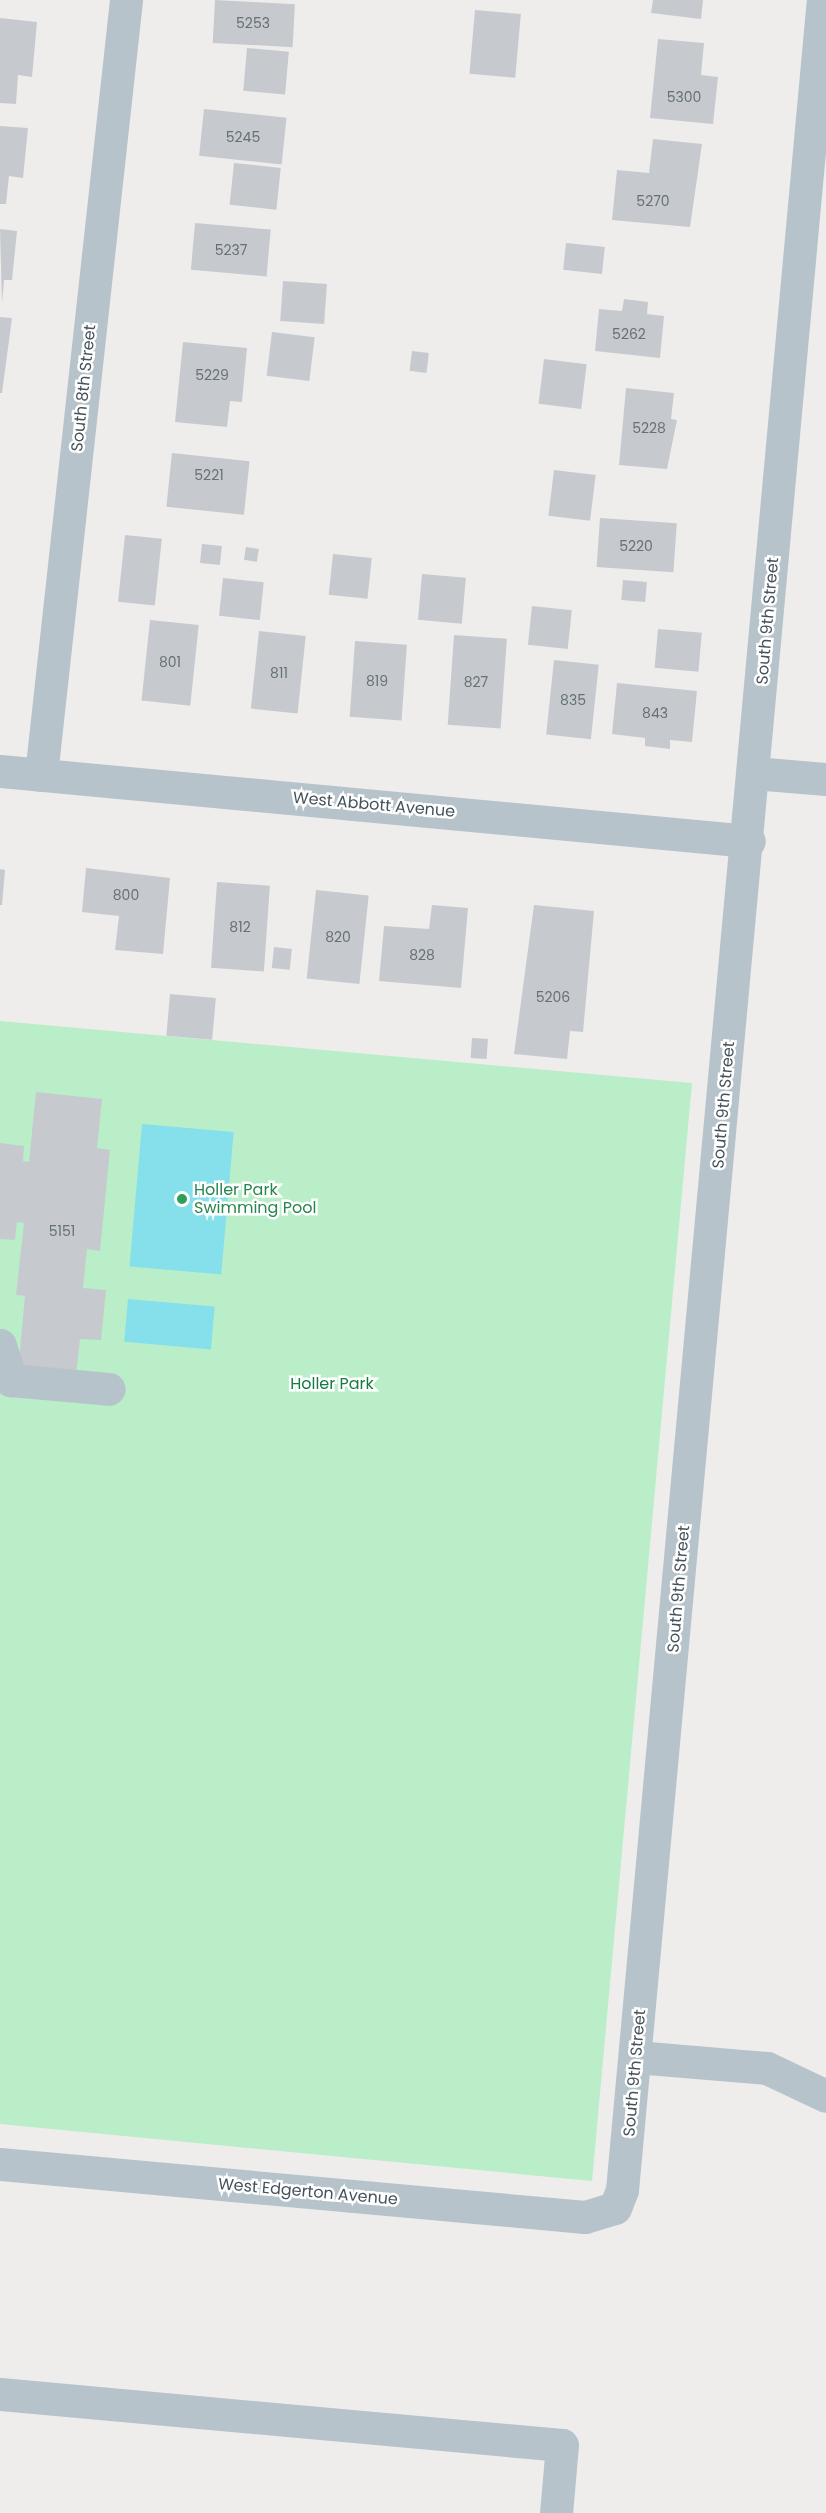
<!DOCTYPE html>
<html>
<head>
<meta charset="utf-8">
<style>
	body { margin:0 }
	#map { position:relative; width:826px; height:2513px; overflow:hidden; background:#efecec; font-family:Poppins,sans-serif }
	div>[style] { position:absolute }
	.green>* { inset:0; background:#b9eec9 }
	.water>* { inset:0; background:#85e0ec; transform-origin:0 0 }
	.building>* { inset:0; background:#c6cacf; transform-origin:0 0 }
	.minor>* { height:33px; margin:-16.5px; padding:0 16.5px; transform-origin:16.5px; border-radius:16.5px; background:#b7c3ca }
	.dots>* { width:16px; height:16px; translate:-50% -50%; box-sizing:border-box; border:3px solid #fff; border-radius:50% }
	span { translate:-50% -50%; white-space:nowrap; text-align:center; line-height:1.15; -webkit-text-stroke:5px #fff; paint-order:stroke }
	.number-label { font-size:14px; color:#657077 }
	.number-label span { -webkit-text-stroke-width:0 }
	.street-label { font-size:16px; color:#45525a }
	.leisure-label { font-size:16px; color:#27864d }
	.left { translate:0 -50%; text-align:left }
	.park-label { font-size:16px; color:#157b3f }
</style>
</head>
<body>
<div id="map">
	<div class="green">
		<div style="clip-path:polygon(0 1021px,692px 1083px,592px 2181px,0 2124px)"></div>
	</div>
	<div class="water">
		<div style="left:142px;top:1124px;width:92px;height:143px;rotate:5deg"></div>
		<div style="left:128px;top:1299px;width:87px;height:43px;rotate:5deg"></div>
	</div>
	<div class="building">
		<div style="left:215px;top:0;width:80px;height:43px;rotate:3deg"></div>
		<div style="clip-path:polygon(653px 0,703px 0,701px 19px,651px 13px)"></div>
		<div style="left:475px;top:10px;width:46px;height:64px;rotate:5deg"></div>
		<div style="clip-path:polygon(0 18px,37px 22px,32px 77px,18px 75px,16px 104px,0 103px)"></div>
		<div style="clip-path:polygon(658px 39px,704px 43px,701px 75px,718px 77px,713px 124px,650px 118px)"></div>
		<div style="left:247px;top:48px;width:42px;height:43px;rotate:5deg"></div>
		<div style="left:204px;top:109px;width:83px;height:47px;rotate:6deg"></div>
		<div style="clip-path:polygon(0 126px,28px 128px,23px 178px,9px 176px,6px 204px,0 204px)"></div>
		<div style="clip-path:polygon(653px 139px,702px 144px,690px 227px,612px 220px,617px 170px,649px 173px)"></div>
		<div style="left:234px;top:163px;width:47px;height:42px;rotate:6deg"></div>
		<div style="left:195px;top:223px;width:76px;height:47px;rotate:5deg"></div>
		<div style="clip-path:polygon(0 229px,17px 231px,12px 280px,4px 280px,2px 304px)"></div>
		<div style="left:566px;top:243px;width:39px;height:27px;rotate:6deg"></div>
		<div style="left:283px;top:281px;width:44px;height:40px;rotate:4deg"></div>
		<div style="clip-path:polygon(624px 299px,648px 302px,647px 314px,664px 316px,660px 358px,595px 351px,599px 309px,622px 311px)"></div>
		<div style="clip-path:polygon(0 317px,12px 318px,2px 393px,0 393px)"></div>
		<div style="left:272px;top:332px;width:43px;height:44px;rotate:7deg"></div>
		<div style="clip-path:polygon(183px 342px,247px 348px,242px 402px,230px 401px,227px 427px,175px 422px)"></div>
		<div style="left:412px;top:351px;width:17px;height:20px;rotate:7deg"></div>
		<div style="left:544px;top:359px;width:43px;height:45px;rotate:7deg"></div>
		<div style="clip-path:polygon(626px 388px,674px 393px,671px 419px,677px 420px,667px 469px,619px 465px)"></div>
		<div style="left:172px;top:453px;width:78px;height:54px;rotate:6deg"></div>
		<div style="left:554px;top:470px;width:42px;height:46px;rotate:7deg"></div>
		<div style="left:600px;top:518px;width:77px;height:49px;rotate:4deg"></div>
		<div style="left:125px;top:535px;width:37px;height:67px;rotate:6deg"></div>
		<div style="left:202px;top:544px;width:20px;height:19px;rotate:6deg"></div>
		<div style="left:246px;top:547px;width:13px;height:13px;rotate:9deg"></div>
		<div style="left:333px;top:554px;width:39px;height:41px;rotate:6deg"></div>
		<div style="left:422px;top:574px;width:44px;height:46px;rotate:5deg"></div>
		<div style="left:223px;top:578px;width:41px;height:38px;rotate:6deg"></div>
		<div style="left:623px;top:580px;width:24px;height:20px;rotate:5deg"></div>
		<div style="left:532px;top:606px;width:40px;height:39px;rotate:6deg"></div>
		<div style="left:150px;top:620px;width:49px;height:81px;rotate:6deg"></div>
		<div style="left:658px;top:629px;width:44px;height:39px;rotate:5deg"></div>
		<div style="left:259px;top:631px;width:47px;height:78px;rotate:6deg"></div>
		<div style="left:454px;top:635px;width:53px;height:90px;rotate:4deg"></div>
		<div style="left:355px;top:641px;width:52px;height:76px;rotate:4deg"></div>
		<div style="left:554px;top:660px;width:45px;height:75px;rotate:6deg"></div>
		<div style="clip-path:polygon(617px 683px,697px 691px,692px 742px,670px 740px,670px 749px,645px 746px,645px 738px,612px 734px)"></div>
		<div style="clip-path:polygon(86px 868px,170px 878px,163px 954px,115px 950px,119px 916px,82px 912px)"></div>
		<div style="clip-path:polygon(0 869px,5px 870px,2px 905px,0 905px)"></div>
		<div style="left:217px;top:882px;width:53px;height:86px;rotate:4deg"></div>
		<div style="left:316px;top:890px;width:53px;height:89px;rotate:6deg"></div>
		<div style="clip-path:polygon(432px 905px,468px 908px,461px 988px,379px 981px,384px 926px,429px 929px)"></div>
		<div style="clip-path:polygon(534px 905px,594px 911px,583px 1032px,570px 1031px,567px 1059px,514px 1054px)"></div>
		<div style="left:274px;top:947px;width:18px;height:21px;rotate:6deg"></div>
		<div style="left:170px;top:994px;width:46px;height:42px;rotate:5deg"></div>
		<div style="left:472px;top:1038px;width:16px;height:20px;rotate:4deg"></div>
		<div style="clip-path:polygon(36px 1092px,102px 1099px,97px 1148px,110px 1150px,100px 1251px,87px 1249px,83px 1288px,106px 1290px,101px 1340px,80px 1339px,76px 1376px,18px 1370px,25px 1296px,16px 1295px,24px 1223px,17px 1222px,15px 1240px,0 1239px,0 1143px,24px 1146px,23px 1161px,29px 1162px)"></div>
	</div>
	<div class="minor">
		<div style="left:0;top:771px;width:752px;rotate:5.34deg"></div>
		<div style="left:754px;top:773px;width:72px;rotate:4.8deg"></div>
		<div style="left:41px;top:775px;width:780px;rotate:-83.74deg"></div>
		<div style="left:0;top:1345px;width:37px;rotate:73deg"></div>
		<div style="left:11px;top:1380px;width:98px;rotate:5.2deg"></div>
		<div style="left:636px;top:2057px;width:131px;rotate:4.8deg"></div>
		<div style="left:767px;top:2068px;width:65px;rotate:25.4deg"></div>
		<div style="left:0;top:2164px;width:587px;rotate:5.18deg"></div>
		<div style="left:585px;top:2217px;width:31px;rotate:-17deg"></div>
		<div style="left:615px;top:2208px;width:19px;rotate:-69deg"></div>
		<div style="left:622px;top:2190px;width:2199px;rotate:-84.76deg"></div>
		<div style="left:0;top:2394px;width:564px;rotate:5.19deg"></div>
		<div style="left:562px;top:2445px;width:68px;rotate:95deg"></div>
	</div>
	<div class="dots">
		<div style="left:182px;top:1199px;background:#2e9e5b"></div>
	</div>
	<div class="number-label">
		<span style="left:253px;top:23px">5253</span>
		<span style="left:684px;top:97px">5300</span>
		<span style="left:243px;top:137px">5245</span>
		<span style="left:653px;top:201px">5270</span>
		<span style="left:231px;top:250px">5237</span>
		<span style="left:629px;top:334px">5262</span>
		<span style="left:212px;top:375px">5229</span>
		<span style="left:649px;top:428px">5228</span>
		<span style="left:209px;top:475px">5221</span>
		<span style="left:636px;top:546px">5220</span>
		<span style="left:170px;top:662px">801</span>
		<span style="left:279px;top:673px">811</span>
		<span style="left:377px;top:681px">819</span>
		<span style="left:476px;top:682px">827</span>
		<span style="left:573px;top:700px">835</span>
		<span style="left:655px;top:713px">843</span>
		<span style="left:126px;top:895px">800</span>
		<span style="left:240px;top:927px">812</span>
		<span style="left:338px;top:937px">820</span>
		<span style="left:422px;top:955px">828</span>
		<span style="left:553px;top:997px">5206</span>
		<span style="left:62px;top:1231px">5151</span>
	</div>
	<div class="street-label">
		<span style="left:84px;top:388px;rotate:-84deg">South 8th Street</span>
		<span style="left:768px;top:621px;rotate:-85deg">South 9th Street</span>
		<span style="left:374px;top:805px;rotate:5deg">West Abbott Avenue</span>
		<span style="left:724px;top:1105px;rotate:-85deg">South 9th Street</span>
		<span style="left:679px;top:1589px;rotate:-85deg">South 9th Street</span>
		<span style="left:635px;top:2073px;rotate:-85deg">South 9th Street</span>
		<span style="left:308px;top:2192px;rotate:5deg">West Edgerton Avenue</span>
	</div>
	<div class="leisure-label">
		<span class="left" style="left:194px;top:1199px">Holler Park<br>Swimming Pool</span>
	</div>
	<div class="park-label">
		<span style="left:332px;top:1384px">Holler Park</span>
	</div>
</div>
</body>
</html>
